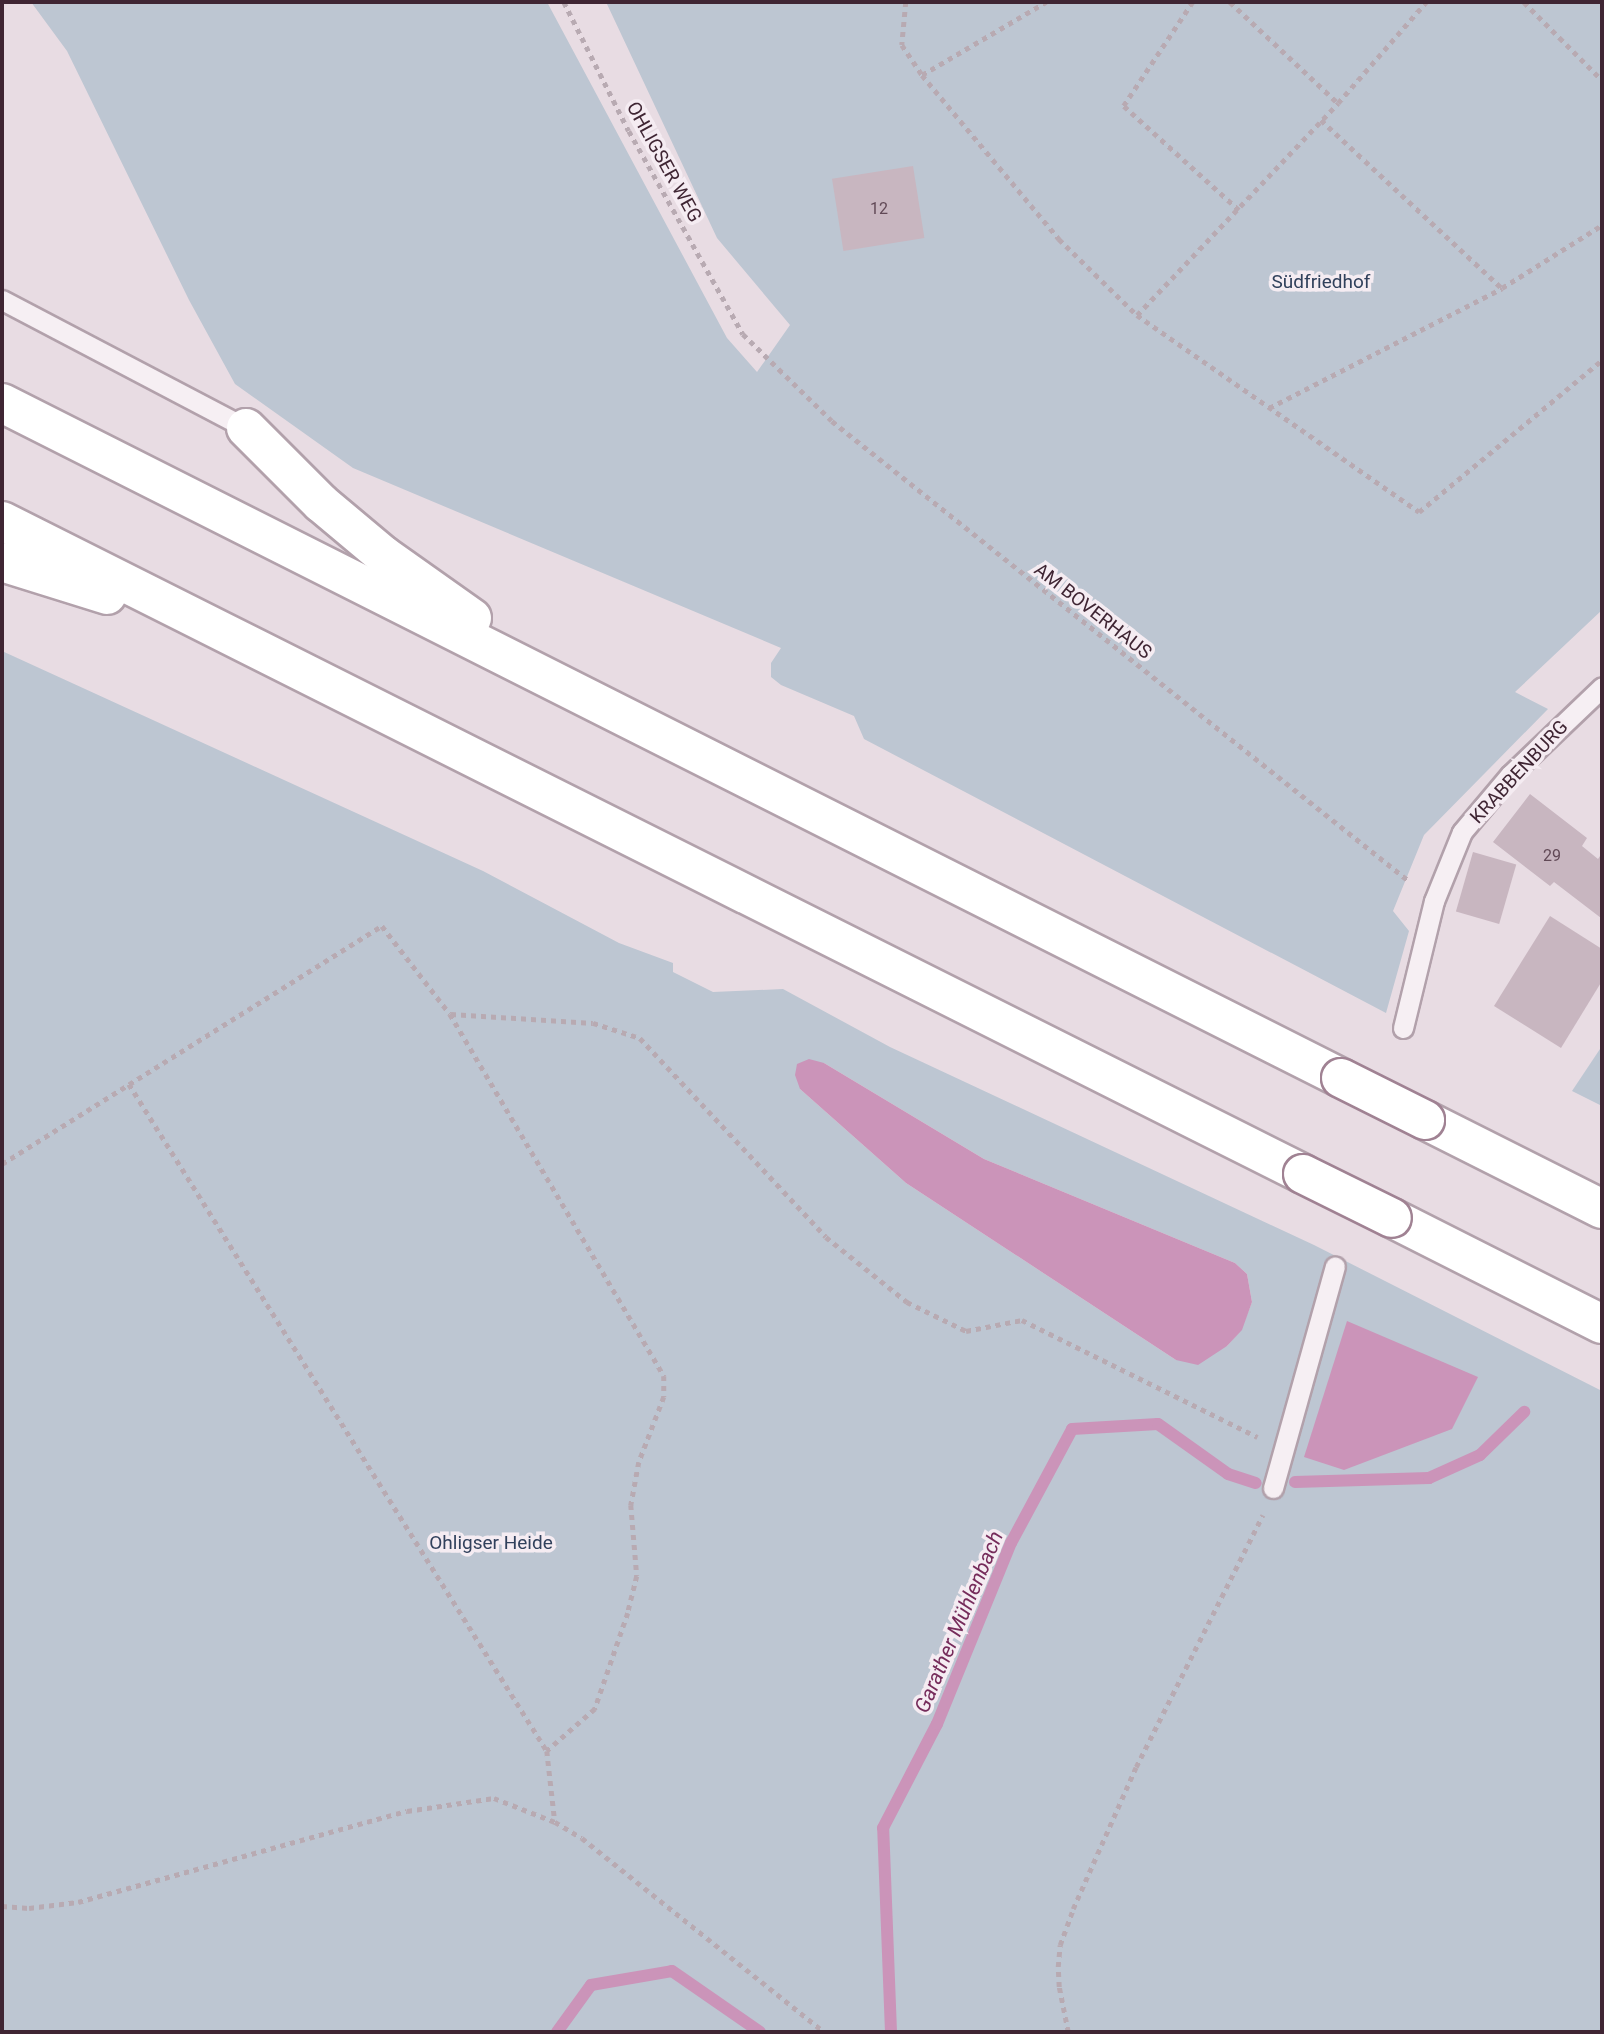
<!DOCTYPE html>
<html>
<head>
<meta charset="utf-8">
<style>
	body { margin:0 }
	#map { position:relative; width:1604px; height:2034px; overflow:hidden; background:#e8dce3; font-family:Roboto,sans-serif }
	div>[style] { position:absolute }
	.green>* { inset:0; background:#bdc6d2 }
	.water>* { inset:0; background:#cb94b9 }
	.stream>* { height:12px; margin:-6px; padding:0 6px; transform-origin:6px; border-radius:6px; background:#cb94b9 }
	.building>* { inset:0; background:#c8b6c0; transform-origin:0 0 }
	.path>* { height:4.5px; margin-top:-2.25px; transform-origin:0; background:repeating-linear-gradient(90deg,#b8aab2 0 5px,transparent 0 10px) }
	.roads { filter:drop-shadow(2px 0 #b2a1ab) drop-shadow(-2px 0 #b2a1ab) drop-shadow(0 2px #b2a1ab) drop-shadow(0 -2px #b2a1ab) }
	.service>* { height:19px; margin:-9.5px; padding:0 9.5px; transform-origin:9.5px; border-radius:9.5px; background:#f6eff3 }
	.motorway>* { height:38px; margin:-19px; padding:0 19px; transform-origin:19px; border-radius:19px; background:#fff }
	.bridges { filter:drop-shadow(2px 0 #a08293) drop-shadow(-2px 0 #a08293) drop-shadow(0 2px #a08293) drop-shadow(0 -2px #a08293) }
	.motorway-bridge>* { height:38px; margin:-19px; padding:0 19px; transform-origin:19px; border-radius:19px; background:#fff }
	span { translate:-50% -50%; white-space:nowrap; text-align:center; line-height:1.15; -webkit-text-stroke:7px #f5ecf2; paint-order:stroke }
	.number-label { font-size:16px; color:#614956 }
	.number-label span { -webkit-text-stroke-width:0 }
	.street-label { font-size:19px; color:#3f2533 }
	.park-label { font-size:19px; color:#31415c }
	.water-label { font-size:21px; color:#762c5b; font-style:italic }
	.frame { position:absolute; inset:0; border:4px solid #3f2533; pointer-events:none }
</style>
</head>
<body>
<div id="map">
	<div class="green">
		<div style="clip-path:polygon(31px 2px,547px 2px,727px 338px,757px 372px,790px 325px,717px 238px,606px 2px,1602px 2px,1602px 610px,1515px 692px,1548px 709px,1424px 835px,1393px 911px,1409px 931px,1386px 1013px,864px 739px,854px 716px,781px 685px,771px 677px,771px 663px,781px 648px,353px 468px,235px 384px,189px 300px,67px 51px)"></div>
		<div style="clip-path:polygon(evenodd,2px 651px,483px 871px,619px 943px,673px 963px,673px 972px,713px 992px,783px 989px,890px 1047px,1314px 1245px,1602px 1391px,1602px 2032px,2px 2032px,2px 651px,824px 1063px,984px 1159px,1235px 1263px,1247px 1274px,1252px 1302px,1241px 1330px,1227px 1346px,1176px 1360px,906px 1183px,800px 1089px,824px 1063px)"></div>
		<div style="clip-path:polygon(1602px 1046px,1602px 1106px,1572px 1091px)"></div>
	</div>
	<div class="water">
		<div style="clip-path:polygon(809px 1059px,824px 1063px,984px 1159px,1235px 1263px,1247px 1274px,1252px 1302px,1242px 1330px,1227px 1346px,1198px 1365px,1176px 1360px,906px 1183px,800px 1089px,795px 1075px,797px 1064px)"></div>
		<div style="clip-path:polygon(1347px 1321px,1478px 1377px,1452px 1429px,1344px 1470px,1304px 1457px)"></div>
	</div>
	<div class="stream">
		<div style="left:1295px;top:1482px;width:134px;rotate:-1.7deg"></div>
		<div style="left:1429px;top:1478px;width:56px;rotate:-24.3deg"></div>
		<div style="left:1480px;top:1455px;width:62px;rotate:-44.3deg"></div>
		<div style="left:557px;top:2032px;width:58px;rotate:-54.1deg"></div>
		<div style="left:591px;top:1985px;width:82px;rotate:-9.8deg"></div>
		<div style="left:672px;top:1971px;width:107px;rotate:34.7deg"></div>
		<div style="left:891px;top:2032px;width:204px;rotate:-92.2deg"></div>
		<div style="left:883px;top:1828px;width:117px;rotate:-62.6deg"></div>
		<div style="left:937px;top:1724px;width:196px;rotate:-67.8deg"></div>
		<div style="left:1011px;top:1543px;width:129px;rotate:-61.8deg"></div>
		<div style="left:1072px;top:1429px;width:86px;rotate:-3.3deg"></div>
		<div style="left:1158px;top:1424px;width:86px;rotate:35.5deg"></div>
		<div style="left:1228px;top:1474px;width:29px;rotate:18deg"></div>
	</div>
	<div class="building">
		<div style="left:913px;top:166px;width:73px;height:82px;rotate:81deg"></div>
		<div style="clip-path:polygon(1530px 794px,1587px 838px,1582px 846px,1598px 859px,1602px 853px,1601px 918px,1554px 882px,1550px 886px,1493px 842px)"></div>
		<div style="left:1473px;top:852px;width:45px;height:62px;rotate:16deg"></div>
		<div style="clip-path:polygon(1550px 916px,1602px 949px,1602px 981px,1561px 1048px,1494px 1006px)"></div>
	</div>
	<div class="path">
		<div style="left:564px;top:2px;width:144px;rotate:63.3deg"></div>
		<div style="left:629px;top:131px;width:233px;rotate:60.7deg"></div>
		<div style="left:743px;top:334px;width:124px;rotate:44.3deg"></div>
		<div style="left:832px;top:421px;width:738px;rotate:38.56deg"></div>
		<div style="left:906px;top:2px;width:43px;rotate:95.3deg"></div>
		<div style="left:902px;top:45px;width:36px;rotate:56deg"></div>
		<div style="left:922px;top:75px;width:214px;rotate:50.1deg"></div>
		<div style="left:1059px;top:239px;width:109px;rotate:44.3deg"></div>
		<div style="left:1137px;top:315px;width:344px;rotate:34.9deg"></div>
		<div style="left:1419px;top:512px;width:238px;rotate:-39.7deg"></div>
		<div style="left:1193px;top:2px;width:125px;rotate:123.6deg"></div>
		<div style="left:1124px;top:106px;width:155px;rotate:42.1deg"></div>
		<div style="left:1230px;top:2px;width:148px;rotate:43.1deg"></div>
		<div style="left:1524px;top:2px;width:110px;rotate:45deg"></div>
		<div style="left:922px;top:75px;width:144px;rotate:-30.5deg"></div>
		<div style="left:1321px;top:120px;width:247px;rotate:42.9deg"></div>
		<div style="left:1137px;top:315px;width:292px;rotate:-46.5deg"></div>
		<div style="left:1338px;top:103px;width:134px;rotate:-48.9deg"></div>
		<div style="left:1269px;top:408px;width:262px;rotate:-27.2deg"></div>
		<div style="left:1502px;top:288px;width:118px;rotate:-32.2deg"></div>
		<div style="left:451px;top:1014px;width:142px;rotate:3.6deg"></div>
		<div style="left:593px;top:1023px;width:49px;rotate:17.7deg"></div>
		<div style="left:640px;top:1038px;width:272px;rotate:46.9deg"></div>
		<div style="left:826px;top:1237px;width:104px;rotate:38.7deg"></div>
		<div style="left:907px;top:1302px;width:66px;rotate:26.2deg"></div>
		<div style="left:966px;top:1331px;width:57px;rotate:-11.1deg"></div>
		<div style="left:1022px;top:1320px;width:263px;rotate:26.4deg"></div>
		<div style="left:129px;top:1084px;width:787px;rotate:57.93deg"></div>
		<div style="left:547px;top:1751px;width:71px;rotate:83.6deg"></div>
		<div style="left:2px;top:1164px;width:448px;rotate:-32.1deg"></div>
		<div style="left:382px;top:926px;width:111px;rotate:52.3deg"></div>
		<div style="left:450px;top:1014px;width:421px;rotate:59.4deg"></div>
		<div style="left:664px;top:1376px;width:21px;rotate:90deg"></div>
		<div style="left:664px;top:1397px;width:70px;rotate:111deg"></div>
		<div style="left:639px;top:1462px;width:44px;rotate:100.5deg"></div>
		<div style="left:631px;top:1505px;width:71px;rotate:85.2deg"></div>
		<div style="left:637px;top:1576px;width:38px;rotate:104deg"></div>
		<div style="left:628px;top:1613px;width:102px;rotate:109deg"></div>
		<div style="left:595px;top:1709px;width:64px;rotate:138.8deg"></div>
		<div style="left:2px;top:1906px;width:27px;rotate:4deg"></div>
		<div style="left:29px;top:1908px;width:49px;rotate:-7deg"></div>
		<div style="left:78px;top:1902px;width:341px;rotate:-15.5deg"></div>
		<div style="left:407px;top:1811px;width:88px;rotate:-8.5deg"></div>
		<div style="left:494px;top:1798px;width:66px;rotate:21.5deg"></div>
		<div style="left:555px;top:1822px;width:31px;rotate:31deg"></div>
		<div style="left:582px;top:1838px;width:310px;rotate:38.7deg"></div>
		<div style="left:1068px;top:2032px;width:46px;rotate:-101.3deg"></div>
		<div style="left:1059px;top:1987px;width:20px;rotate:-93deg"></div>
		<div style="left:1058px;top:1967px;width:22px;rotate:-85deg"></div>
		<div style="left:1060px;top:1945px;width:38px;rotate:-70deg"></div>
		<div style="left:1073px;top:1909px;width:155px;rotate:-66.1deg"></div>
		<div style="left:1136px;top:1767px;width:282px;rotate:-63.3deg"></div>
	</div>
	<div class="roads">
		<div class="service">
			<div style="left:2px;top:300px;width:276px;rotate:27.7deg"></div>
			<div style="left:1403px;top:1028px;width:131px;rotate:-76.3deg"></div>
			<div style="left:1434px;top:901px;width:74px;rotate:-67.9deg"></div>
			<div style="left:1462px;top:832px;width:75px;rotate:-49.9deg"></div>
			<div style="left:1510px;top:775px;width:127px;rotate:-43.7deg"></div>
			<div style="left:1273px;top:1488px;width:230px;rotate:-74.4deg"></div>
		</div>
		<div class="motorway">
			<div style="left:2px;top:403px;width:1500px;rotate:26.75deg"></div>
			<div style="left:246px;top:428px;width:106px;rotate:45deg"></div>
			<div style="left:321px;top:503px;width:81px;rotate:40deg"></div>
			<div style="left:383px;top:555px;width:109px;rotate:35.3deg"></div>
			<div style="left:2px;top:521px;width:1456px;rotate:26.65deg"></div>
			<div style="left:2px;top:562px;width:110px;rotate:17.4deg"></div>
			<div style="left:1425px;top:1120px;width:198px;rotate:26.7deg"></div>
			<div style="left:1392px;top:1218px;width:235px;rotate:26.8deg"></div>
		</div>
	</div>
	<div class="bridges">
		<div class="motorway-bridge">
			<div style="left:1341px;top:1078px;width:94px;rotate:26.6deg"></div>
			<div style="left:1303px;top:1174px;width:99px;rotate:26.3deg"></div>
		</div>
	</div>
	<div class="number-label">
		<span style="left:879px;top:209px">12</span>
		<span style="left:1552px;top:856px">29</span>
	</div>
	<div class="street-label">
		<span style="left:664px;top:162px;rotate:61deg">OHLIGSER WEG</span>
		<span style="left:1093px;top:611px;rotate:38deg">AM BOVERHAUS</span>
		<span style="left:1519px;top:772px;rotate:-47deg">KRABBENBURG</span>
	</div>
	<div class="park-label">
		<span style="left:1321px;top:282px">Südfriedhof</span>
		<span style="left:491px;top:1543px">Ohligser Heide</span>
	</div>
	<div class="water-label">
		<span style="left:959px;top:1622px;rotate:-67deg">Garather Mühlenbach</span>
	</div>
	<div class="frame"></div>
</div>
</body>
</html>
